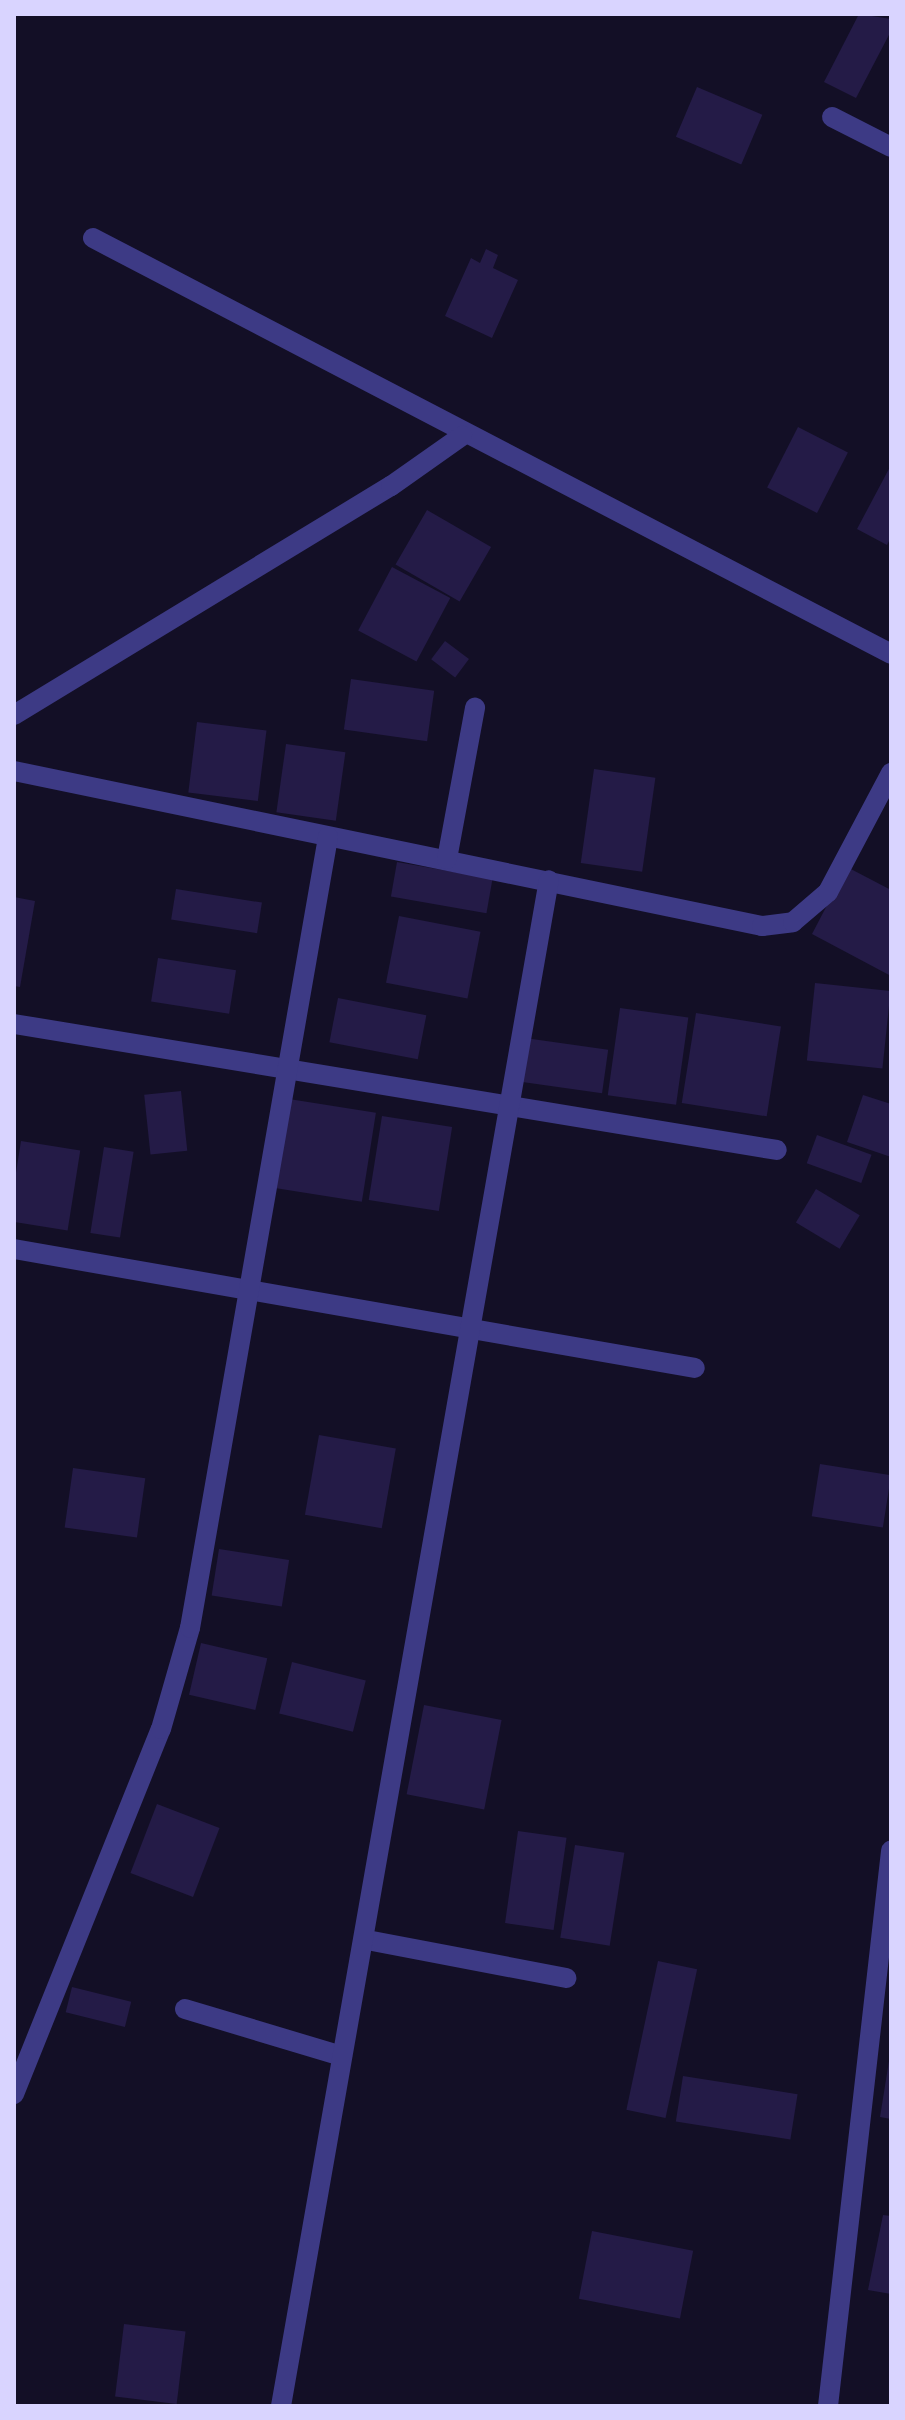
<!DOCTYPE html>
<html>
<head>
<meta charset="utf-8">
<style>
	body { margin:0 }
	#map { position:relative; width:905px; height:2420px; overflow:hidden; background:#130f26; font-family:"Sofia Sans Condensed",sans-serif }
	div>[style] { position:absolute }
	.building>* { inset:0; background:#241b47; transform-origin:0 0 }
	.minor>* { height:20px; margin:-10px; padding:0 10px; transform-origin:10px; border-radius:10px; background:#3d3a85 }
	span { translate:-50% -50%; white-space:nowrap; text-align:center; line-height:1.15; -webkit-text-stroke:6px #130f26; paint-order:stroke }
	.frame { position:absolute; inset:0; border:16px solid #d9d4ff; pointer-events:none }
</style>
</head>
<body>
<div id="map">
	<div class="building">
		<div style="clip-path:polygon(859px 14px,891px 19px,891px 31px,856px 98px,824px 82px)"></div>
		<div style="left:697px;top:87px;width:71px;height:54px;rotate:23deg"></div>
		<div style="clip-path:polygon(486px 249px,498px 255px,493px 268px,518px 280px,492px 338px,445px 316px,471px 258px,480px 263px)"></div>
		<div style="left:798px;top:427px;width:56px;height:68px;rotate:27deg"></div>
		<div style="clip-path:polygon(891px 465px,891px 537px,887px 545px,857px 529px)"></div>
		<div style="left:427px;top:510px;width:74px;height:63px;rotate:30deg"></div>
		<div style="left:392px;top:567px;width:66px;height:72px;rotate:28deg"></div>
		<div style="left:445px;top:641px;width:30px;height:23px;rotate:37deg"></div>
		<div style="left:351px;top:679px;width:84px;height:51px;rotate:8deg"></div>
		<div style="left:197px;top:722px;width:70px;height:71px;rotate:7deg"></div>
		<div style="left:286px;top:744px;width:60px;height:69px;rotate:8deg"></div>
		<div style="left:594px;top:769px;width:62px;height:95px;rotate:8deg"></div>
		<div style="left:397px;top:862px;width:97px;height:35px;rotate:10deg"></div>
		<div style="clip-path:polygon(847px 867px,891px 890px,891px 976px,812px 934px)"></div>
		<div style="left:176px;top:889px;width:87px;height:31px;rotate:9deg"></div>
		<div style="clip-path:polygon(14px 897px,35px 901px,20px 987px,14px 986px)"></div>
		<div style="left:399px;top:916px;width:83px;height:68px;rotate:11deg"></div>
		<div style="left:158px;top:958px;width:79px;height:44px;rotate:9deg"></div>
		<div style="left:815px;top:983px;width:76px;height:78px;rotate:6deg"></div>
		<div style="left:338px;top:998px;width:90px;height:45px;rotate:11deg"></div>
		<div style="left:620px;top:1008px;width:69px;height:88px;rotate:8deg"></div>
		<div style="left:696px;top:1013px;width:86px;height:91px;rotate:9deg"></div>
		<div style="left:525px;top:1038px;width:84px;height:44px;rotate:8deg"></div>
		<div style="left:181px;top:1091px;width:60px;height:37px;rotate:84deg"></div>
		<div style="clip-path:polygon(863px 1095px,891px 1104px,891px 1157px,847px 1142px)"></div>
		<div style="left:289px;top:1099px;width:88px;height:90px;rotate:9deg"></div>
		<div style="left:382px;top:1116px;width:71px;height:85px;rotate:9deg"></div>
		<div style="left:817px;top:1135px;width:58px;height:30px;rotate:20deg"></div>
		<div style="left:21px;top:1141px;width:60px;height:81px;rotate:9deg"></div>
		<div style="left:104px;top:1147px;width:30px;height:87px;rotate:9deg"></div>
		<div style="left:816px;top:1189px;width:51px;height:39px;rotate:31deg"></div>
		<div style="left:319px;top:1435px;width:78px;height:81px;rotate:10deg"></div>
		<div style="left:820px;top:1464px;width:72px;height:53px;rotate:9deg"></div>
		<div style="left:73px;top:1468px;width:73px;height:60px;rotate:8deg"></div>
		<div style="left:219px;top:1549px;width:71px;height:47px;rotate:9deg"></div>
		<div style="left:201px;top:1643px;width:68px;height:53px;rotate:13deg"></div>
		<div style="left:292px;top:1662px;width:76px;height:53px;rotate:14deg"></div>
		<div style="left:424px;top:1705px;width:79px;height:91px;rotate:11deg"></div>
		<div style="left:157px;top:1804px;width:67px;height:74px;rotate:21deg"></div>
		<div style="left:518px;top:1831px;width:49px;height:93px;rotate:8deg"></div>
		<div style="left:575px;top:1845px;width:50px;height:94px;rotate:9deg"></div>
		<div style="left:658px;top:1961px;width:40px;height:152px;rotate:12deg"></div>
		<div style="left:72px;top:1987px;width:61px;height:26px;rotate:14deg"></div>
		<div style="clip-path:polygon(889px 2061px,891px 2061px,891px 2119px,880px 2117px)"></div>
		<div style="left:683px;top:2076px;width:116px;height:46px;rotate:9deg"></div>
		<div style="clip-path:polygon(883px 2215px,891px 2216px,891px 2294px,868px 2290px)"></div>
		<div style="left:592px;top:2231px;width:103px;height:69px;rotate:11deg"></div>
		<div style="left:124px;top:2324px;width:62px;height:73px;rotate:7deg"></div>
	</div>
	<div class="minor">
		<div style="left:832px;top:117px;width:66px;rotate:27deg"></div>
		<div style="left:93px;top:238px;width:900px;rotate:27.53deg"></div>
		<div style="left:14px;top:715px;width:441px;rotate:-31.3deg"></div>
		<div style="left:391px;top:486px;width:87px;rotate:-35.2deg"></div>
		<div style="left:14px;top:771px;width:764px;rotate:11.71deg"></div>
		<div style="left:762px;top:926px;width:31px;rotate:-7deg"></div>
		<div style="left:793px;top:922px;width:46px;rotate:-40.6deg"></div>
		<div style="left:828px;top:892px;width:135px;rotate:-62.1deg"></div>
		<div style="left:447px;top:859px;width:154px;rotate:-79.5deg"></div>
		<div style="left:14px;top:1024px;width:773px;rotate:9.38deg"></div>
		<div style="left:14px;top:1249px;width:691px;rotate:9.91deg"></div>
		<div style="left:367px;top:1940px;width:203px;rotate:10.8deg"></div>
		<div style="left:185px;top:2009px;width:164px;rotate:16.7deg"></div>
		<div style="left:14px;top:2094px;width:393px;rotate:-68.1deg"></div>
		<div style="left:161px;top:1729px;width:105px;rotate:-74deg"></div>
		<div style="left:190px;top:1628px;width:803px;rotate:-80.1deg"></div>
		<div style="left:281px;top:2406px;width:1549px;rotate:-80.04deg"></div>
		<div style="left:828px;top:2406px;width:559px;rotate:-83.52deg"></div>
	</div>
	<div class="frame"></div>
</div>
</body>
</html>
